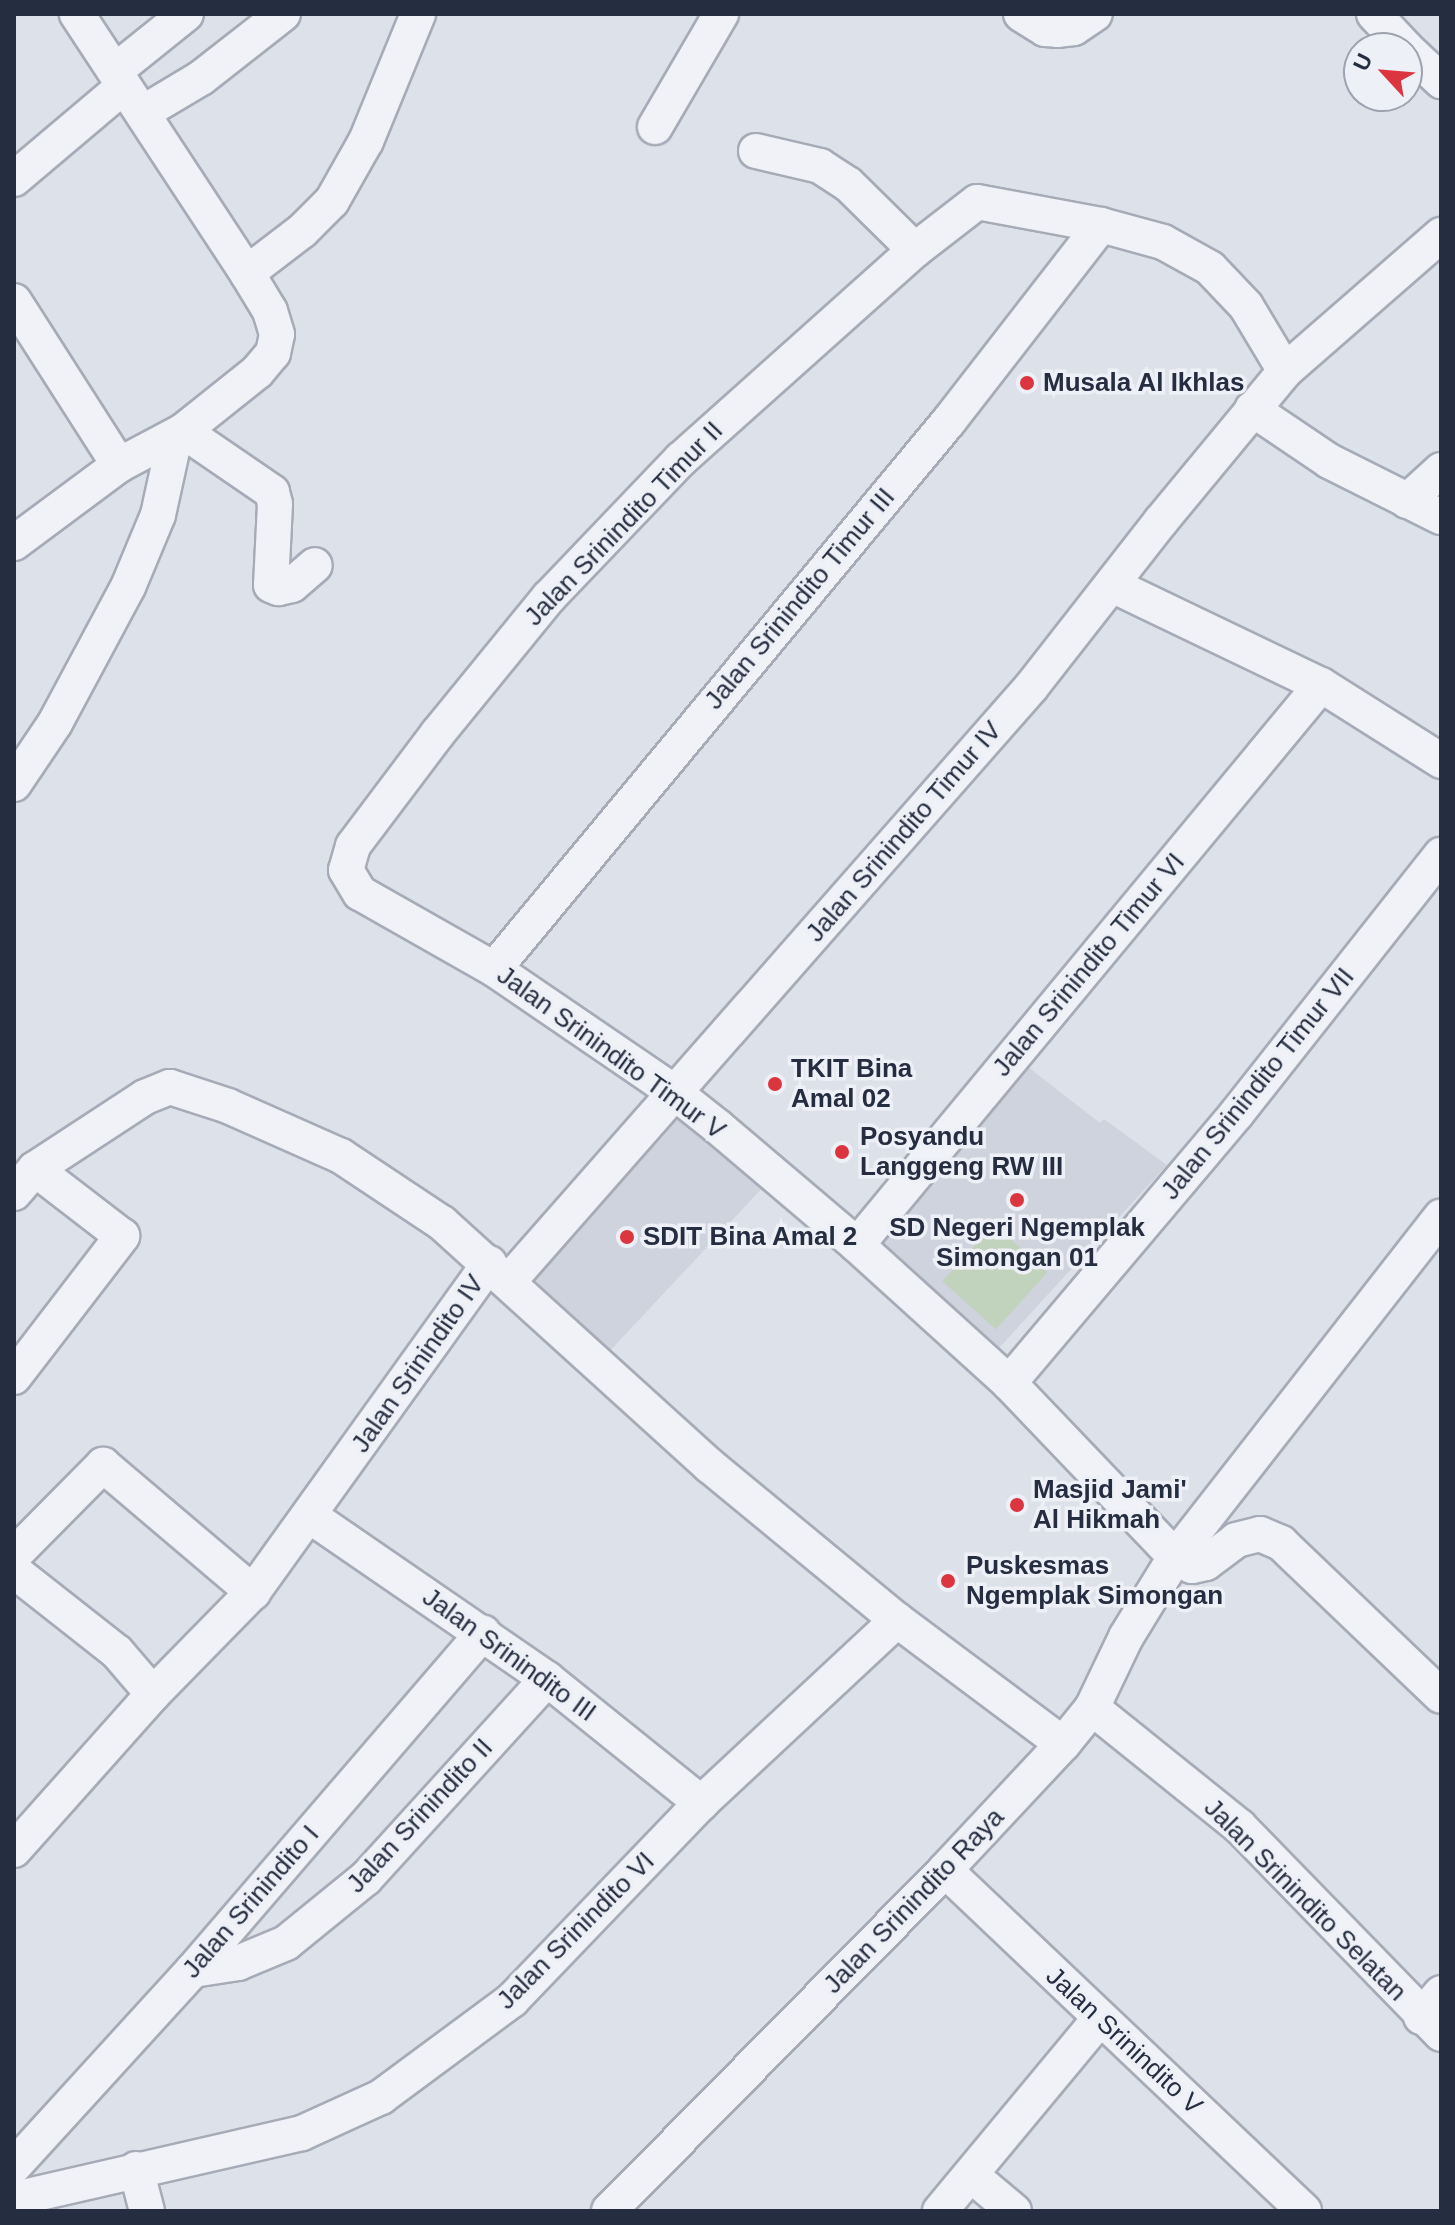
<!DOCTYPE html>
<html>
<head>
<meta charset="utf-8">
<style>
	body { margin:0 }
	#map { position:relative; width:1455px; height:2225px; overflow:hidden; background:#dde1e9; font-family:Helvetica,sans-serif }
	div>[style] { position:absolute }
	.built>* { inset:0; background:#cfd3de }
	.green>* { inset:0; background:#c1d3bd; transform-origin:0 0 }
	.roads { filter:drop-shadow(2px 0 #a6abb7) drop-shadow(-2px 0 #a6abb7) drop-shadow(0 2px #a6abb7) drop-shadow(0 -2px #a6abb7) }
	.minor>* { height:34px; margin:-17px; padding:0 17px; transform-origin:17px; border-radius:17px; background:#f0f2f7 }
	.dots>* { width:22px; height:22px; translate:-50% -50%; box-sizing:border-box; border:4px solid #edf0f6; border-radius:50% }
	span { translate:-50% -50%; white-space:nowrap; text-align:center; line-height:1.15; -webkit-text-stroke:7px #edf0f6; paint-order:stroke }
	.poi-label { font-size:26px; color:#252d41; font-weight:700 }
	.left { translate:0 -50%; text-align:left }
	.street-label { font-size:26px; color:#252d41 }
	.frame { position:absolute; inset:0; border:16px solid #252d41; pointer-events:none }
	.north { position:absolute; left:1343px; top:32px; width:80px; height:80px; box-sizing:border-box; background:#edf0f6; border:2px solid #9da2ae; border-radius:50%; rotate:296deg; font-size:22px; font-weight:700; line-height:32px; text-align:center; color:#252d41 }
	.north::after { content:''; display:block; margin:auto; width:28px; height:36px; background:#db353f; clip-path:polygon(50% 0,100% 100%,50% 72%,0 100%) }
</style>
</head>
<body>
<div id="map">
	<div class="built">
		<div style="clip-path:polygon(1019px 1060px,1100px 1123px,1104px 1119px,1167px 1165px,997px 1350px,869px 1235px)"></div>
		<div style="clip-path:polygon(667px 1102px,768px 1182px,607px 1354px,527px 1276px)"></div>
	</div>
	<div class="green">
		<div style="left:994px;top:1224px;width:72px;height:77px;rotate:42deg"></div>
	</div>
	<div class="roads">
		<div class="minor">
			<div style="left:1021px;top:14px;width:28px;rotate:32deg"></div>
			<div style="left:1045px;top:29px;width:13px;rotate:4deg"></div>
			<div style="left:1058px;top:30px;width:16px;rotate:-7deg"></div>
			<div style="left:1074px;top:28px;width:25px;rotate:-34deg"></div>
			<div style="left:1374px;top:14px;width:47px;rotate:46.7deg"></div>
			<div style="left:1407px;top:49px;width:47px;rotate:43.3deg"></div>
			<div style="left:115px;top:71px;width:91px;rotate:-38.8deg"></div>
			<div style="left:144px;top:112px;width:66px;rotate:-30.8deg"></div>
			<div style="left:201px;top:78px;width:104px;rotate:-38deg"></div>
			<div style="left:655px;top:127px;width:131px;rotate:-59.7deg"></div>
			<div style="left:756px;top:151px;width:66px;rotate:13.2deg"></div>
			<div style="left:820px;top:166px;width:33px;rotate:33deg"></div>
			<div style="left:848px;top:184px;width:94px;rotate:44.6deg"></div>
			<div style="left:14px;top:179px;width:143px;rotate:-40.2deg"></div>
			<div style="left:247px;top:273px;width:69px;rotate:-37.4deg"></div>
			<div style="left:302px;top:231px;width:42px;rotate:-45deg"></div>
			<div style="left:332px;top:201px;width:69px;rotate:-60.5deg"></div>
			<div style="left:366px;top:141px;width:137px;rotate:-67.7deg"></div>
			<div style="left:14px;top:301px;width:195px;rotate:57.4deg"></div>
			<div style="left:1285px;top:371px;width:76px;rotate:-121deg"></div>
			<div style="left:1246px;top:306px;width:52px;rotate:-133.5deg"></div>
			<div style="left:1210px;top:268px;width:54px;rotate:-151deg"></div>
			<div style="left:1163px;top:242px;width:64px;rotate:-164.7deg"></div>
			<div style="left:1101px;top:225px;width:126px;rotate:-169.5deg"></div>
			<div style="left:977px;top:202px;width:78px;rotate:142.3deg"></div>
			<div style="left:915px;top:250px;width:314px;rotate:138.2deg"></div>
			<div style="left:681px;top:459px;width:191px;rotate:133.7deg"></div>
			<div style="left:549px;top:597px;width:176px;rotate:129.2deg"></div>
			<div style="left:438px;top:733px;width:141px;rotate:127deg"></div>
			<div style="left:353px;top:846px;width:25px;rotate:106deg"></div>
			<div style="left:346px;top:870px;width:27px;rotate:59deg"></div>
			<div style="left:360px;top:893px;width:154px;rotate:29.6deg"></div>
			<div style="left:494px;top:969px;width:218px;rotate:34.3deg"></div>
			<div style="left:674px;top:1092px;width:56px;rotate:38.5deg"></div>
			<div style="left:718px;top:1127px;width:182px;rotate:40.3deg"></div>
			<div style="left:857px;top:1245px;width:205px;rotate:42.2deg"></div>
			<div style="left:1009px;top:1383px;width:240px;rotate:46.3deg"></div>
			<div style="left:1175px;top:1557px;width:19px;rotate:28deg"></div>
			<div style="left:1192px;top:1566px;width:14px;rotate:-12deg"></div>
			<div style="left:1206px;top:1563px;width:38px;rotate:-37deg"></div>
			<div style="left:1236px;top:1540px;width:25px;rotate:-14deg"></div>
			<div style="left:1260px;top:1534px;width:23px;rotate:23deg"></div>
			<div style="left:1281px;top:1543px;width:221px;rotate:43.7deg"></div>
			<div style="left:1252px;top:409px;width:93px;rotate:34deg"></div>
			<div style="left:1329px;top:461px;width:125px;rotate:26.6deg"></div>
			<div style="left:183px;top:431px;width:108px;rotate:34.4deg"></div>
			<div style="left:272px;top:492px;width:12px;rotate:76deg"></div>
			<div style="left:275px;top:504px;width:81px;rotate:92.8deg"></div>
			<div style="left:271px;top:585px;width:8px;rotate:23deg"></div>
			<div style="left:278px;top:588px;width:14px;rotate:-12deg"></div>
			<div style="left:292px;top:585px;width:30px;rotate:-41deg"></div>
			<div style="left:1407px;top:501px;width:46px;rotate:-42.4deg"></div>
			<div style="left:14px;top:543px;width:131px;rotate:-36.6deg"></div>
			<div style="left:119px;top:465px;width:72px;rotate:-28deg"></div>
			<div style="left:183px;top:431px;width:95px;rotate:-38.6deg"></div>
			<div style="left:257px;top:372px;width:25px;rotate:-50deg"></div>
			<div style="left:273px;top:353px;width:19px;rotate:-78deg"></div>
			<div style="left:277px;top:334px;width:24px;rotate:-107deg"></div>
			<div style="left:270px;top:311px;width:44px;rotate:-121.2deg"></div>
			<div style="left:247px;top:273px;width:310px;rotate:-123.3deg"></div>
			<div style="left:1112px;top:585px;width:232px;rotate:25.6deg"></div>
			<div style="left:1321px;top:685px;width:142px;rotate:32.3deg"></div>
			<div style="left:14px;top:784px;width:73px;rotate:-56.1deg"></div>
			<div style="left:55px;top:723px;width:154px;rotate:-61.8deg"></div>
			<div style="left:128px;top:587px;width:78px;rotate:-67.4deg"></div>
			<div style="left:158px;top:515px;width:80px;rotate:-77.7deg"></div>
			<div style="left:494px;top:969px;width:712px;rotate:-50.3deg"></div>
			<div style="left:949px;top:421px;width:248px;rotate:-52.2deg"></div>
			<div style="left:14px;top:1193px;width:32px;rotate:-49deg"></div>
			<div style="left:35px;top:1169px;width:131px;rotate:-33.2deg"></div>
			<div style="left:145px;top:1097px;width:27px;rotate:-22deg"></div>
			<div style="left:170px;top:1087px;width:61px;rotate:18.1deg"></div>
			<div style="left:228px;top:1106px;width:124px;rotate:23.9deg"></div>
			<div style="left:341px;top:1156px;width:121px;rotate:33.6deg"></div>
			<div style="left:442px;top:1223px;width:362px;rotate:42.2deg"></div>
			<div style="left:710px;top:1466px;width:242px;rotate:39.5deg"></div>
			<div style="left:897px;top:1620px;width:207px;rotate:36.8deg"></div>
			<div style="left:857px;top:1245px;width:727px;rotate:-50.36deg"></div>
			<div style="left:509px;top:1281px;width:792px;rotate:-48.68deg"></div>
			<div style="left:1032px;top:686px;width:209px;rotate:-52deg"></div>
			<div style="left:1161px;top:521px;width:195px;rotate:-50.4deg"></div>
			<div style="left:1285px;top:371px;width:207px;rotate:-41.1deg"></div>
			<div style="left:14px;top:1377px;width:178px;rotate:-52.5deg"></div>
			<div style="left:122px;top:1236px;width:110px;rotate:-142.4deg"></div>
			<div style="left:1009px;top:1383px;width:353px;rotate:-49.8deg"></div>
			<div style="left:1237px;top:1113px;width:329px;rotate:-51.7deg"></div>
			<div style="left:310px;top:1516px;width:288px;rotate:34.5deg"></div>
			<div style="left:547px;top:1679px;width:198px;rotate:38.8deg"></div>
			<div style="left:14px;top:1555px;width:127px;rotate:-45.3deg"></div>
			<div style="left:103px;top:1465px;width:197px;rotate:40.3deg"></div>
			<div style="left:14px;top:1571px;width:131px;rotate:38.2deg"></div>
			<div style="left:117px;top:1652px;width:55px;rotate:49.4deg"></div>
			<div style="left:1092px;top:1708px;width:189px;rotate:38.8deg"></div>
			<div style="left:1239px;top:1826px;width:290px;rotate:45.8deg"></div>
			<div style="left:14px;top:1850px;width:209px;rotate:-48.3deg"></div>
			<div style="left:153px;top:1694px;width:143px;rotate:-45.6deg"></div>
			<div style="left:253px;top:1592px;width:405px;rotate:-54.3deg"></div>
			<div style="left:945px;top:1870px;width:495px;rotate:43.5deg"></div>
			<div style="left:193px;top:1970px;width:46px;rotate:-8.8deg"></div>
			<div style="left:238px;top:1963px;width:52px;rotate:-22.6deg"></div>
			<div style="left:286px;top:1943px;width:103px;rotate:-39.1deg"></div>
			<div style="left:366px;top:1878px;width:269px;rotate:-47.7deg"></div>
			<div style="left:1421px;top:2017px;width:31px;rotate:-50deg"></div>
			<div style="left:14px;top:2166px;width:265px;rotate:-47.6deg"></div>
			<div style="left:193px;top:1970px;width:445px;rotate:-49.3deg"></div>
			<div style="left:136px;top:2169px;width:43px;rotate:75.3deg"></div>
			<div style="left:971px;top:2175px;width:56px;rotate:39.9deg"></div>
			<div style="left:14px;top:2199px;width:295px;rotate:-12.9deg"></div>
			<div style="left:302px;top:2133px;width:87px;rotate:-24.5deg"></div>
			<div style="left:381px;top:2097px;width:163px;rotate:-36.5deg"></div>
			<div style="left:512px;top:2000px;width:273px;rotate:-46.2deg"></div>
			<div style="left:701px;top:1803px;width:268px;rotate:-43deg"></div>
			<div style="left:609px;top:2211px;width:479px;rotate:-45.4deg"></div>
			<div style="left:945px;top:1870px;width:173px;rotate:-46.9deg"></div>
			<div style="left:1063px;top:1744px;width:46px;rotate:-51.1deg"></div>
			<div style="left:1092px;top:1708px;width:79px;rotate:-64.4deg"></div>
			<div style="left:1126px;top:1637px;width:94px;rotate:-58.5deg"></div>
			<div style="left:1175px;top:1557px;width:432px;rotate:-52deg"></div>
			<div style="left:940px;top:2211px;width:251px;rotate:-50.3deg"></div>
		</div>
	</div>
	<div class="dots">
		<div style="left:1027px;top:383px;background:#db353f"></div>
		<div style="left:775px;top:1084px;background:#db353f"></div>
		<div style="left:842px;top:1152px;background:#db353f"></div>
		<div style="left:1017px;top:1200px;background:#db353f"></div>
		<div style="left:627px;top:1237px;background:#db353f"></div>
		<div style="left:1017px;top:1505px;background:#db353f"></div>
		<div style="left:948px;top:1581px;background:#db353f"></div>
	</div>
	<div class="poi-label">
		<span class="left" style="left:1043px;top:383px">Musala Al Ikhlas</span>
		<span class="left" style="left:791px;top:1084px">TKIT Bina<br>Amal 02</span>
		<span class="left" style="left:860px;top:1152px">Posyandu<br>Langgeng RW III</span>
		<span style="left:1017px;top:1243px">SD Negeri Ngemplak<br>Simongan 01</span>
		<span class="left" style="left:643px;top:1237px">SDIT Bina Amal 2</span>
		<span class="left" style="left:1033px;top:1505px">Masjid Jami'<br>Al Hikmah</span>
		<span class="left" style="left:966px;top:1581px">Puskesmas<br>Ngemplak Simongan</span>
	</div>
	<div class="street-label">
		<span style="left:624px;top:524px;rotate:-46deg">Jalan Srinindito Timur II</span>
		<span style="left:800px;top:599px;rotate:-50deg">Jalan Srinindito Timur III</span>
		<span style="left:904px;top:832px;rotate:-49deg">Jalan Srinindito Timur IV</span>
		<span style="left:1089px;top:965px;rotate:-50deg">Jalan Srinindito Timur VI</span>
		<span style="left:611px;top:1053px;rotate:36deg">Jalan Srinindito Timur V</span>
		<span style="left:1258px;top:1084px;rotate:-51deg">Jalan Srinindito Timur VII</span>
		<span style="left:418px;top:1364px;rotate:-55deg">Jalan Srinindito IV</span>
		<span style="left:509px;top:1655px;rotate:36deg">Jalan Srinindito III</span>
		<span style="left:420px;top:1816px;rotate:-47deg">Jalan Srinindito II</span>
		<span style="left:1305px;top:1900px;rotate:45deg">Jalan Srinindito Selatan</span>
		<span style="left:914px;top:1901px;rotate:-46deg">Jalan Srinindito Raya</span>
		<span style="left:251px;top:1902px;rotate:-49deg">Jalan Srinindito I</span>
		<span style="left:576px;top:1931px;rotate:-45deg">Jalan Srinindito VI</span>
		<span style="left:1124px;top:2041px;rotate:43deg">Jalan Srinindito V</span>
	</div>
	<div class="frame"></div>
	<div class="north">U</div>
</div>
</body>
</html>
